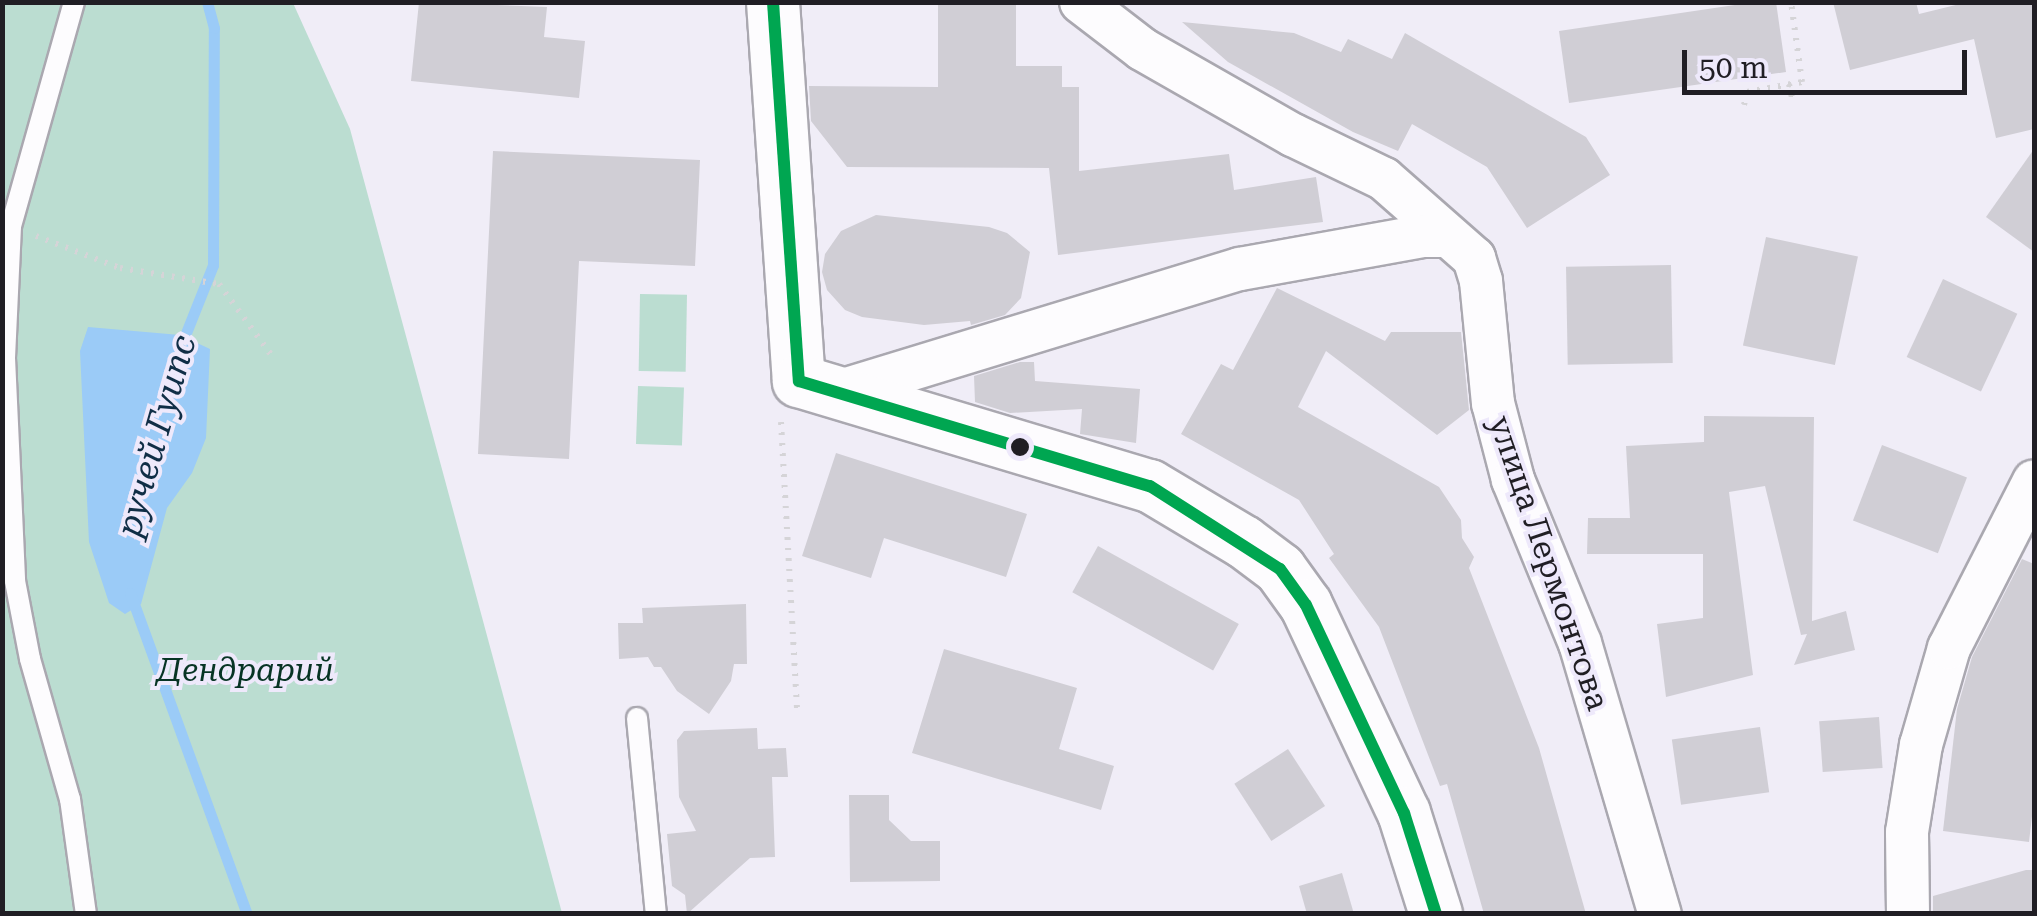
<!DOCTYPE html>
<html>
<head>
<meta charset="utf-8">
<style>
	body { margin:0 }
	#map { position:relative; width:2037px; height:916px; overflow:hidden; background:#f0edf7; font-family:"Roboto Serif",serif }
	div>[style] { position:absolute }
	.green>* { inset:0; background:#bbddd1; transform-origin:0 0 }
	.water>* { inset:0; background:#9bcbf7 }
	.stream>* { height:11px; margin:-5.5px; padding:0 5.5px; transform-origin:5.5px; border-radius:5.5px; background:#9bcbf7 }
	.building>* { inset:0; background:#d0ced5; transform-origin:0 0 }
	.path>* { height:6px; margin-top:-3px; transform-origin:0; background:repeating-linear-gradient(90deg,#d5d4d7 0 2.5px,transparent 0 10.5px) }
	.roads { filter:drop-shadow(2px 0 #aaa8b0) drop-shadow(-2px 0 #aaa8b0) drop-shadow(0 2px #aaa8b0) drop-shadow(0 -2px #aaa8b0) }
	.service>* { height:20px; margin:-10px; padding:0 10px; transform-origin:10px; border-radius:10px; background:#fdfcfe }
	.minor>* { height:42px; margin:-21px; padding:0 21px; transform-origin:21px; border-radius:21px; background:#fdfcfe }
	.tertiary>* { height:52px; margin:-26px; padding:0 26px; transform-origin:26px; border-radius:26px; background:#fdfcfe }
	.bus-1>* { height:12px; margin:-6px; padding:0 6px; transform-origin:6px; border-radius:6px; background:#00a651 }
	.dots>* { width:28px; height:28px; translate:-50% -50%; box-sizing:border-box; border:5px solid #eee9fb; border-radius:50% }
	span { translate:-50% -50%; white-space:nowrap; text-align:center; line-height:1.15; -webkit-text-stroke:8px #eee9fb; paint-order:stroke }
	.street-label { font-size:32px; color:#201e24 }
	.park-label { font-size:32px; color:#073424; font-style:italic }
	.water-label { font-size:35px; color:#102e46; font-style:italic }
	.frame { position:absolute; inset:0; border:5px solid #201e24; pointer-events:none }
	.scale { position:absolute; left:1682px; top:50px; width:285px; height:45px; box-sizing:border-box; border:5px solid #201e24; border-top:0; padding-left:12px; font-size:30px; line-height:35px; white-space:nowrap; color:#201e24; -webkit-text-stroke:8px #eee9fb; paint-order:stroke }
</style>
</head>
<body>
<div id="map">
	<div class="green">
		<div style="clip-path:polygon(2px 3px,293px 3px,350px 129px,562px 913px,3px 913px)"></div>
		<div style="left:640px;top:294px;width:47px;height:77px;rotate:1deg"></div>
		<div style="left:638px;top:386px;width:46px;height:58px;rotate:2deg"></div>
	</div>
	<div class="water">
		<div style="clip-path:polygon(88px 327px,180px 335px,210px 349px,206px 438px,192px 473px,167px 508px,141px 604px,125px 614px,109px 603px,89px 542px,80px 351px)"></div>
	</div>
	<div class="stream">
		<div style="left:180px;top:348px;width:89px;rotate:-68.3deg"></div>
		<div style="left:213px;top:265px;width:237px;rotate:-89.8deg"></div>
		<div style="left:214px;top:28px;width:27px;rotate:-105deg"></div>
		<div style="left:130px;top:593px;width:342px;rotate:70deg"></div>
	</div>
	<div class="building">
		<div style="clip-path:polygon(419px 2px,547px 7px,544px 37px,585px 41px,579px 98px,411px 81px)"></div>
		<div style="clip-path:polygon(938px 2px,1016px 2px,1016px 66px,1062px 66px,1062px 87px,1079px 87px,1079px 171px,1229px 154px,1234px 190px,1316px 177px,1323px 222px,1058px 255px,1049px 168px,847px 167px,811px 121px,809px 86px,938px 87px)"></div>
		<div style="clip-path:polygon(1755px 2px,1776px 2px,1786px 72px,1569px 103px,1559px 31px)"></div>
		<div style="clip-path:polygon(1833px 2px,1916px 2px,1919px 14px,1968px 2px,2034px 2px,2034px 129px,1996px 138px,1974px 39px,1850px 70px)"></div>
		<div style="clip-path:polygon(1182px 22px,1294px 33px,1341px 52px,1348px 39px,1392px 59px,1405px 33px,1586px 137px,1610px 175px,1527px 228px,1487px 167px,1412px 124px,1398px 151px,1353px 132px,1228px 62px)"></div>
		<div style="clip-path:polygon(2034px 149px,2034px 252px,1986px 217px)"></div>
		<div style="clip-path:polygon(493px 151px,700px 160px,695px 266px,579px 261px,569px 459px,478px 454px)"></div>
		<div style="clip-path:polygon(876px 215px,989px 227px,1007px 233px,1030px 252px,1021px 298px,1005px 315px,971px 325px,970px 321px,924px 325px,862px 317px,845px 310px,827px 290px,822px 272px,825px 254px,841px 231px)"></div>
		<div style="left:1766px;top:237px;width:94px;height:111px;rotate:12deg"></div>
		<div style="left:1671px;top:265px;width:98px;height:105px;rotate:89deg"></div>
		<div style="left:1943px;top:279px;width:82px;height:86px;rotate:25deg"></div>
		<div style="clip-path:polygon(1277px 288px,1385px 341px,1391px 332px,1461px 332px,1469px 410px,1437px 435px,1326px 351px,1298px 407px,1439px 487px,1461px 520px,1462px 538px,1474px 557px,1469px 568px,1539px 748px,1586px 914px,1484px 914px,1447px 784px,1440px 786px,1379px 627px,1329px 558px,1334px 554px,1299px 500px,1181px 434px,1221px 364px,1233px 370px)"></div>
		<div style="clip-path:polygon(1020px 362px,1034px 362px,1035px 381px,1140px 389px,1136px 443px,1080px 434px,1082px 409px,1010px 413px,975px 402px,974px 376px)"></div>
		<div style="clip-path:polygon(1704px 416px,1814px 417px,1812px 621px,1846px 611px,1855px 650px,1794px 665px,1807px 634px,1801px 635px,1765px 486px,1729px 492px,1753px 675px,1666px 697px,1657px 624px,1703px 618px,1703px 554px,1587px 554px,1588px 518px,1630px 518px,1626px 446px,1704px 442px)"></div>
		<div style="left:1882px;top:445px;width:91px;height:81px;rotate:21deg"></div>
		<div style="clip-path:polygon(836px 453px,1027px 514px,1006px 577px,884px 538px,871px 578px,802px 556px)"></div>
		<div style="left:1098px;top:546px;width:161px;height:53px;rotate:29deg"></div>
		<div style="clip-path:polygon(2022px 559px,2034px 564px,2034px 799px,2029px 842px,1943px 831px,1957px 709px,1972px 657px)"></div>
		<div style="clip-path:polygon(746px 604px,747px 664px,734px 664px,731px 681px,709px 714px,677px 691px,661px 667px,654px 667px,648px 657px,619px 659px,618px 623px,643px 623px,642px 608px)"></div>
		<div style="clip-path:polygon(944px 649px,1077px 688px,1059px 749px,1114px 766px,1101px 810px,912px 753px)"></div>
		<div style="left:1879px;top:717px;width:51px;height:60px;rotate:86deg"></div>
		<div style="left:1760px;top:727px;width:66px;height:89px;rotate:82deg"></div>
		<div style="clip-path:polygon(757px 728px,758px 749px,786px 748px,788px 777px,772px 777px,775px 857px,750px 858px,687px 914px,685px 895px,672px 886px,667px 834px,696px 831px,679px 797px,677px 740px,684px 731px)"></div>
		<div style="left:1288px;top:749px;width:68px;height:64px;rotate:57deg"></div>
		<div style="clip-path:polygon(849px 795px,889px 795px,889px 820px,911px 841px,940px 841px,940px 881px,850px 882px)"></div>
		<div style="clip-path:polygon(2026px 870px,2034px 870px,2034px 914px,1933px 914px,1933px 896px)"></div>
		<div style="clip-path:polygon(1342px 873px,1354px 914px,1307px 914px,1299px 886px)"></div>
	</div>
	<div class="path">
		<div style="left:1789px;top:84px;width:14px;rotate:78deg"></div>
		<div style="left:1744px;top:105px;width:13px;rotate:-77deg"></div>
		<div style="left:1747px;top:92px;width:56px;rotate:-10.3deg"></div>
		<div style="left:1802px;top:82px;width:81px;rotate:-97.8deg"></div>
		<div style="left:36px;top:236px;width:90px;rotate:20.9deg"></div>
		<div style="left:120px;top:268px;width:100px;rotate:9.2deg"></div>
		<div style="left:219px;top:284px;width:89px;rotate:53.6deg"></div>
		<div style="left:781px;top:422px;width:287px;rotate:86.8deg"></div>
	</div>
	<div class="roads">
		<div class="service">
			<div style="left:74px;top:2px;width:233px;rotate:105.7deg"></div>
			<div style="left:11px;top:226px;width:132px;rotate:92.6deg"></div>
			<div style="left:5px;top:358px;width:223px;rotate:87.4deg"></div>
			<div style="left:15px;top:581px;width:79px;rotate:79.1deg"></div>
			<div style="left:30px;top:659px;width:146px;rotate:74.1deg"></div>
			<div style="left:70px;top:799px;width:116px;rotate:82.1deg"></div>
			<div style="left:637px;top:718px;width:197px;rotate:84.5deg"></div>
		</div>
		<div class="minor">
			<div style="left:1081px;top:2px;width:77px;rotate:37.6deg"></div>
			<div style="left:1142px;top:49px;width:174px;rotate:29.7deg"></div>
			<div style="left:1293px;top:135px;width:101px;rotate:25.8deg"></div>
			<div style="left:1384px;top:179px;width:120px;rotate:41.3deg"></div>
			<div style="left:1474px;top:258px;width:24px;rotate:73deg"></div>
			<div style="left:1481px;top:281px;width:123px;rotate:84.4deg"></div>
			<div style="left:1493px;top:403px;width:80px;rotate:75.4deg"></div>
			<div style="left:1513px;top:480px;width:176px;rotate:67.7deg"></div>
			<div style="left:1580px;top:643px;width:283px;rotate:73.6deg"></div>
			<div style="left:837px;top:392px;width:421px;rotate:-17deg"></div>
			<div style="left:1240px;top:269px;width:187px;rotate:-10.2deg"></div>
			<div style="left:1424px;top:236px;width:23px"></div>
			<div style="left:1908px;top:914px;width:82px;rotate:-90.7deg"></div>
			<div style="left:1907px;top:832px;width:88px;rotate:-80.9deg"></div>
			<div style="left:1921px;top:745px;width:101px;rotate:-73.9deg"></div>
			<div style="left:1949px;top:648px;width:187px;rotate:-63deg"></div>
		</div>
		<div class="tertiary">
			<div style="left:773px;top:2px;width:380px;rotate:86.1deg"></div>
			<div style="left:799px;top:381px;width:366px;rotate:16.7deg"></div>
			<div style="left:1150px;top:486px;width:109px;rotate:30.8deg"></div>
			<div style="left:1244px;top:542px;width:45px;rotate:36.9deg"></div>
			<div style="left:1280px;top:569px;width:44px;rotate:54.2deg"></div>
			<div style="left:1306px;top:605px;width:230px;rotate:64.8deg"></div>
			<div style="left:1404px;top:813px;width:106px;rotate:72.4deg"></div>
		</div>
	</div>
	<div class="bus-1">
		<div style="left:773px;top:2px;width:380px;rotate:86.1deg"></div>
		<div style="left:799px;top:381px;width:366px;rotate:16.7deg"></div>
		<div style="left:1150px;top:486px;width:154px;rotate:32.6deg"></div>
		<div style="left:1280px;top:569px;width:44px;rotate:54.2deg"></div>
		<div style="left:1306px;top:605px;width:230px;rotate:64.8deg"></div>
		<div style="left:1404px;top:813px;width:106px;rotate:72.4deg"></div>
	</div>
	<div class="dots">
		<div style="left:1020px;top:447px;background:#201e24"></div>
	</div>
	<div class="street-label">
		<span style="left:1549px;top:563px;rotate:71deg">улица Лермонтова</span>
	</div>
	<div class="park-label">
		<span style="left:245px;top:670px">Дендрарий</span>
	</div>
	<div class="water-label">
		<span style="left:157px;top:436px;rotate:-74deg">ручей Гуипс</span>
	</div>
	<div class="frame"></div>
	<div class="scale">50 m</div>
</div>
</body>
</html>
